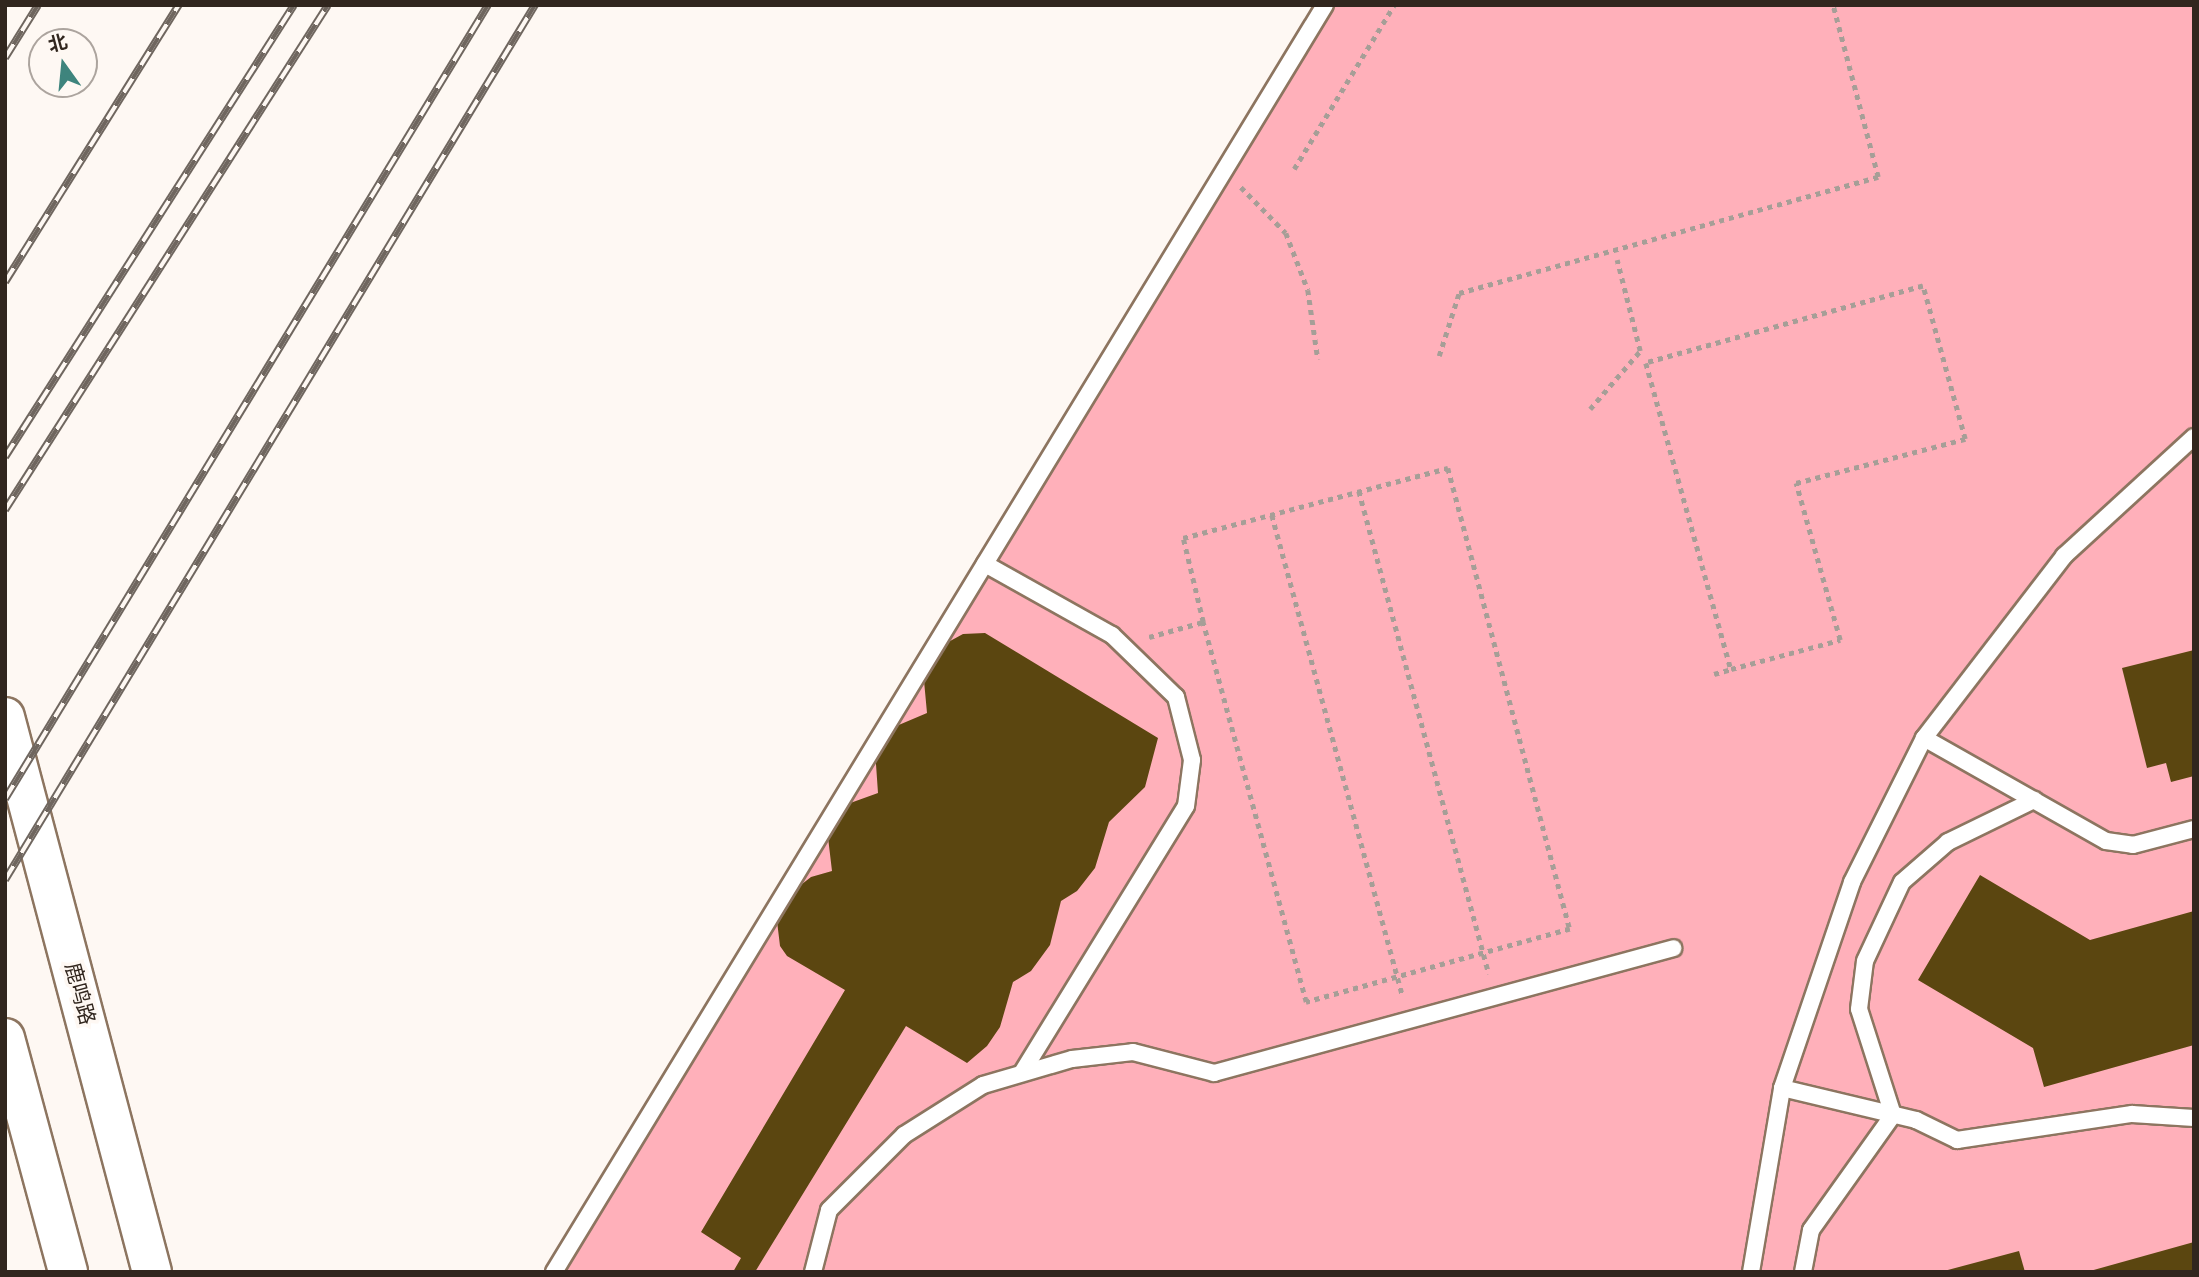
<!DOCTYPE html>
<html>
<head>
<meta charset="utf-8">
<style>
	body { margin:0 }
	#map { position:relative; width:2199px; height:1277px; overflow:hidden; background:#fef8f3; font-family:"Sofia Sans Condensed","Noto Sans SC",sans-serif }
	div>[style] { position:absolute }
	.green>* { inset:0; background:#ffb0ba }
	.building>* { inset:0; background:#5b4610 }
	.path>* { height:4.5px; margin-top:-2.25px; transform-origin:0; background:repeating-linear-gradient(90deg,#a69e97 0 5px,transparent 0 10px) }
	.roads { filter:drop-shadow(2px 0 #8d7560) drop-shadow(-2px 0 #8d7560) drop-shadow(0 2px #8d7560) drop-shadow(0 -2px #8d7560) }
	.lane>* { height:16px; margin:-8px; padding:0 8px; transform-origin:8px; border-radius:8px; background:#fff }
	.secondary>* { height:38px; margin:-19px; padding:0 19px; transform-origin:19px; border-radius:19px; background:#fff }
	.rail>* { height:8px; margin-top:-4px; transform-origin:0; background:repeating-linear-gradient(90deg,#fef8f3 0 16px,#6f665f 0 32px); box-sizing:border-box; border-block:2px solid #6f665f }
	span { translate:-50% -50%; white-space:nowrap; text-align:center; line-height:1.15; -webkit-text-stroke:7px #fef8f3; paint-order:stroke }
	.street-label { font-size:21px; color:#31261e }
	.frame { position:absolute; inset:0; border:7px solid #31261e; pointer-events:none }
	.north { position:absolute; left:28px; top:28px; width:70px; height:70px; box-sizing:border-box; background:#fef8f3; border:2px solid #aca49e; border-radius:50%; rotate:345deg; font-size:19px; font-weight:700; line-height:28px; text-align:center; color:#31261e }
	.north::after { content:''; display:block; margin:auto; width:24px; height:32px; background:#3e847d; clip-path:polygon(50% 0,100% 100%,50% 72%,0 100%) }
</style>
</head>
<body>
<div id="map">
	<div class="green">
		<div style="clip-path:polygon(1325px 5px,2194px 5px,2194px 1272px,554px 1272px)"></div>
	</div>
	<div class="building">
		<div style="clip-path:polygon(985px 633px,1158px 738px,1145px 787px,1109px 822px,1095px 868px,1077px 891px,1061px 901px,1050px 945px,1031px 971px,1013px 982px,1000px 1027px,987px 1046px,967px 1063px,906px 1026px,755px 1272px,733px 1272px,741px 1258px,701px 1232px,845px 990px,787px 956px,780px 946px,777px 921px,788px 895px,811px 877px,832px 871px,827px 829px,842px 806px,878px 793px,875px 750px,894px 727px,927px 713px,923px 670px,941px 646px,963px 634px)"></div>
		<div style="clip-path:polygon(2194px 650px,2194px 776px,2171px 782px,2166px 763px,2147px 768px,2122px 668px)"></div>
		<div style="clip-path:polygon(1980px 875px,2090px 940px,2194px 911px,2194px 1045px,2044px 1087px,2033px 1048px,1918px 980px)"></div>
		<div style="clip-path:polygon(2194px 1242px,2194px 1272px,2090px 1272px,2090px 1271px)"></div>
		<div style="clip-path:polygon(2019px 1251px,2025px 1272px,1944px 1272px,1944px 1271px)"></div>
	</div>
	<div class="path">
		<div style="left:1294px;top:169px;width:192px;rotate:-58.6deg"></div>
		<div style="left:1241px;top:187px;width:64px;rotate:45.6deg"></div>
		<div style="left:1286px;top:233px;width:61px;rotate:68.9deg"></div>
		<div style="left:1308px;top:290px;width:70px;rotate:81.8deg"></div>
		<div style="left:1439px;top:356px;width:66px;rotate:-72.4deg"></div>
		<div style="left:1459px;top:293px;width:435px;rotate:-15.5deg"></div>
		<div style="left:1878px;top:177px;width:178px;rotate:-104.7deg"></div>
		<div style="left:1590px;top:409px;width:77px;rotate:-49.2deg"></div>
		<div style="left:1640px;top:351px;width:94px;rotate:-104.2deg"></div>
		<div style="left:1359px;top:491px;width:500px;rotate:74.94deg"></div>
		<div style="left:1272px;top:515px;width:499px;rotate:74.8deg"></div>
		<div style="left:1149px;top:637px;width:56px;rotate:-15.5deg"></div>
		<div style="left:1203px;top:622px;width:86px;rotate:-103.4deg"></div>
		<div style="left:1183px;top:538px;width:274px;rotate:-14.8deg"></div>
		<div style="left:1448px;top:468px;width:477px;rotate:75.2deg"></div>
		<div style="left:1570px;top:929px;width:274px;rotate:164.5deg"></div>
		<div style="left:1306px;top:1002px;width:394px;rotate:-105.2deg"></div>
		<div style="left:1714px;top:674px;width:18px;rotate:-16deg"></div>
		<div style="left:1731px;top:669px;width:113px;rotate:-14.9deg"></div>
		<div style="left:1840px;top:640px;width:163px;rotate:-105.7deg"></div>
		<div style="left:1796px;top:483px;width:175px;rotate:-14.6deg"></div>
		<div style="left:1965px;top:439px;width:159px;rotate:-105.4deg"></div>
		<div style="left:1923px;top:286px;width:288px;rotate:164.5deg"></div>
		<div style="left:1646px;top:363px;width:318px;rotate:74.5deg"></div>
	</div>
	<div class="roads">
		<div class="lane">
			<div style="left:985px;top:564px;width:145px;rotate:29.2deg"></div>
			<div style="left:1112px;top:635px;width:89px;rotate:44.1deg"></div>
			<div style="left:1176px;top:697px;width:65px;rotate:75.7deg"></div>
			<div style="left:1192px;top:760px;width:46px;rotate:97.4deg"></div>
			<div style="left:1186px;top:806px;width:313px;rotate:121.6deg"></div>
			<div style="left:1924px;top:738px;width:209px;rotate:29.5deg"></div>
			<div style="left:2106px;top:841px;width:27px;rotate:8deg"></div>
			<div style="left:2133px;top:845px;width:63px;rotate:-14.7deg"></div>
			<div style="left:1782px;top:1088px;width:138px;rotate:13.4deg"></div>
			<div style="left:1916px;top:1120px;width:46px;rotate:26deg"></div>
			<div style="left:1957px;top:1140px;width:177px;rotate:-8.5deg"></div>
			<div style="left:2132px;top:1114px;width:62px;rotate:3.7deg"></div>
			<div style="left:554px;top:1272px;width:1483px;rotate:-58.68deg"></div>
			<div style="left:813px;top:1272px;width:64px;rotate:-75.5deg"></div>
			<div style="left:829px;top:1210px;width:106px;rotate:-45deg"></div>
			<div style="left:904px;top:1135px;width:93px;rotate:-32.3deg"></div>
			<div style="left:983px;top:1085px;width:93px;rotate:-16.3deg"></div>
			<div style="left:1072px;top:1059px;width:61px;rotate:-6.5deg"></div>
			<div style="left:1133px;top:1052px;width:84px;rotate:14.5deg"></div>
			<div style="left:1214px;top:1073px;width:476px;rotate:-15.2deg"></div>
			<div style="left:1751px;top:1272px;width:187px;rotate:-80.4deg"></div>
			<div style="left:1782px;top:1088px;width:218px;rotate:-71.2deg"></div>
			<div style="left:1852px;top:882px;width:161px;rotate:-63.4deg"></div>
			<div style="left:1924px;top:738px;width:230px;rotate:-52.4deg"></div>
			<div style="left:2064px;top:556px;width:176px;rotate:-42.5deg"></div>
			<div style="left:1803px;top:1272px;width:43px;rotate:-79.2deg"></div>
			<div style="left:1811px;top:1230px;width:141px;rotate:-54.5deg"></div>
			<div style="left:1893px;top:1115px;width:111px;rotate:-107.8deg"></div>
			<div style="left:1859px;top:1009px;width:48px;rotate:-82.9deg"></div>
			<div style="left:1865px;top:961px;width:87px;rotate:-64.9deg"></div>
			<div style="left:1902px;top:882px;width:61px;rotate:-41deg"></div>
			<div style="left:1948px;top:842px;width:96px;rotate:-26deg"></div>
		</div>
		<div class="secondary">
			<div style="left:5px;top:717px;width:574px;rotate:75.17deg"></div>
			<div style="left:5px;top:1038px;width:242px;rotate:74.9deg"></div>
		</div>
	</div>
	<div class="rail">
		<div style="left:5px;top:58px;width:62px;rotate:-58.1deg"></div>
		<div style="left:5px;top:282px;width:327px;rotate:-57.9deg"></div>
		<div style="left:5px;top:457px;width:536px;rotate:-57.41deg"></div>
		<div style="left:5px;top:510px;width:599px;rotate:-57.4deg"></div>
		<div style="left:5px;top:799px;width:929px;rotate:-58.69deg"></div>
		<div style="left:5px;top:880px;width:1023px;rotate:-58.8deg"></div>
	</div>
	<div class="street-label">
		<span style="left:79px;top:994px;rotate:75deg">鹿鸣路</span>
	</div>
	<div class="frame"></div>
	<div class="north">北</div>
</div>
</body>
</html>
